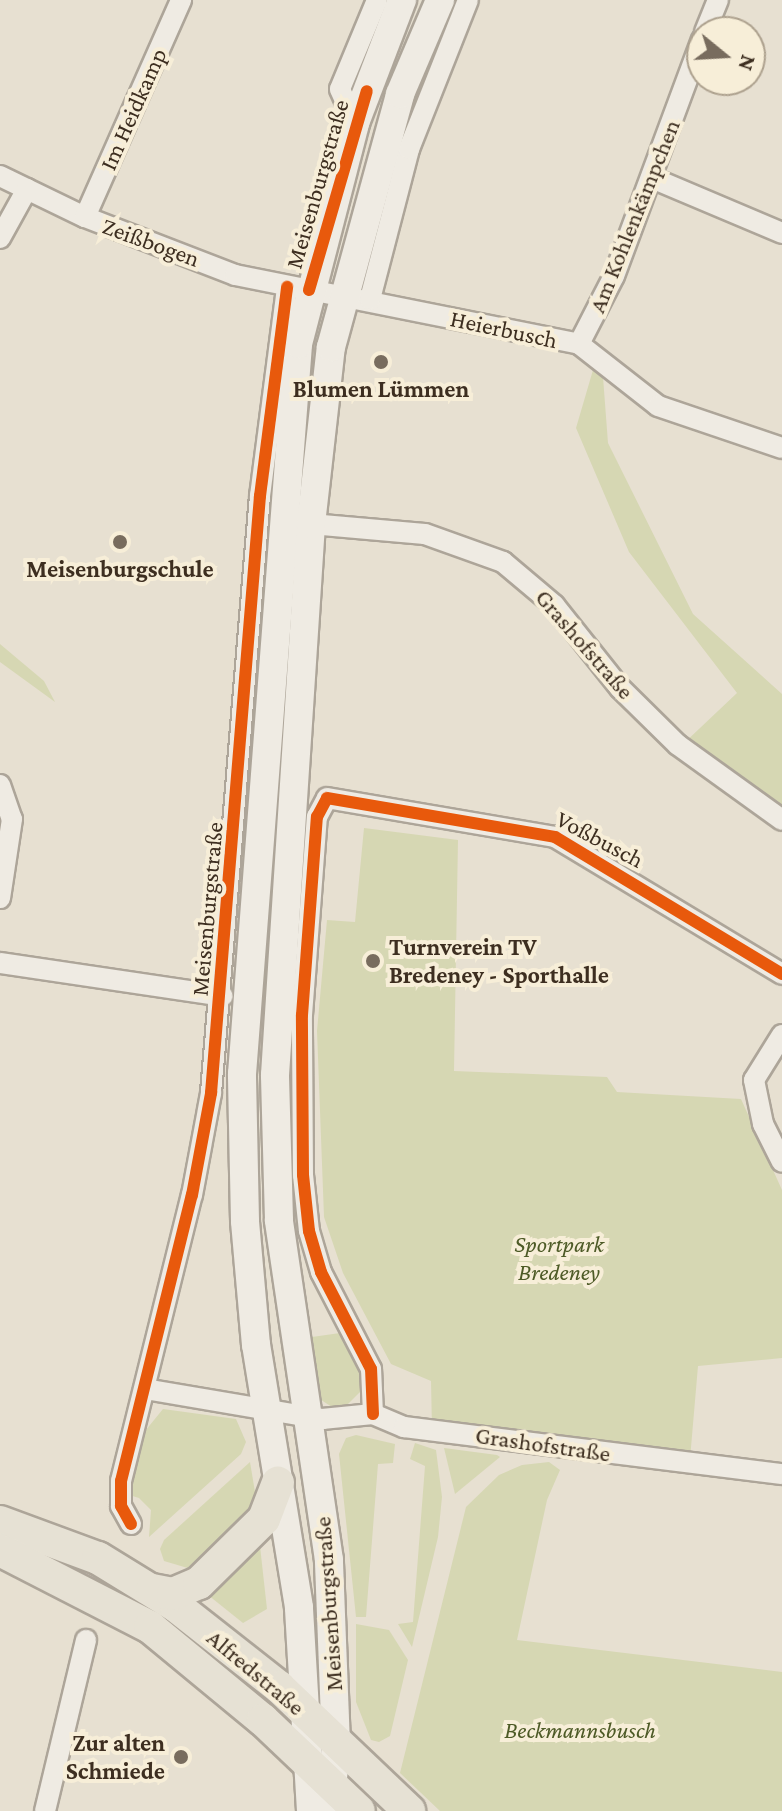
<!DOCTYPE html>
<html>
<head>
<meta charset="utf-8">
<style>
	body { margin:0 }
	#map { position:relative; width:782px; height:1811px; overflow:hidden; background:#e7e0d1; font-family:"Crimson Pro",serif }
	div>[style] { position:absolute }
	.green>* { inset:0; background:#d6d7b3 }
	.roads { filter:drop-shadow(2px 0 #ada599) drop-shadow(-2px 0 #ada599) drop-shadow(0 2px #ada599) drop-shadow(0 -2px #ada599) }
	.street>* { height:20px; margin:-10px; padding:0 10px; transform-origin:10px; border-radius:10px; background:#efebe3 }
	.secondary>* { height:28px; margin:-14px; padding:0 14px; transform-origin:14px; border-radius:14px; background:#efebe3 }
	.primary>* { height:32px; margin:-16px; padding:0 16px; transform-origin:16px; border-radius:16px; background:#e6e1d4 }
	.cycleway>* { height:12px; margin:-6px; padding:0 6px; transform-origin:6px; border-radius:6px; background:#e8590c }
	.dots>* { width:22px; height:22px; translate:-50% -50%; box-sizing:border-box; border:4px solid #f7eed8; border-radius:50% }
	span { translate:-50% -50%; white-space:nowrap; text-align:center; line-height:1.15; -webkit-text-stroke:8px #f7eed8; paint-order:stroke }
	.street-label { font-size:24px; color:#3d2e20 }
	.poi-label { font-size:24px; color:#3d2e20; font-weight:700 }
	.left { translate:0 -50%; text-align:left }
	.right { translate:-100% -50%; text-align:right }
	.park-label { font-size:24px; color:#4d5a26; font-style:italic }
	.north { position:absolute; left:686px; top:16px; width:80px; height:80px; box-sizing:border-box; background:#f7eed8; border:2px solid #ada18e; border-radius:50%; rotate:108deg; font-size:22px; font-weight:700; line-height:32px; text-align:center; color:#3d2e20 }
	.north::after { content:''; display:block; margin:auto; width:28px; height:36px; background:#786c5e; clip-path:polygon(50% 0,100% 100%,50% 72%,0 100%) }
</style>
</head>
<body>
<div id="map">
	<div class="green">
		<div style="clip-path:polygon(593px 370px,603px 377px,608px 443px,693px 614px,782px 694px,782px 818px,681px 746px,737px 693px,629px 552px,576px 428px)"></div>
		<div style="clip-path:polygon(0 644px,44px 681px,55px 702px,0 662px)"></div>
		<div style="clip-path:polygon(364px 828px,458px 840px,454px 1071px,607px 1077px,617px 1092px,741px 1099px,782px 1190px,782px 1358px,698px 1366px,690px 1459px,432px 1429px,431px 1381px,391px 1364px,343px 1273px,324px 1217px,317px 1031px,327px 920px,355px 922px)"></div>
		<div style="clip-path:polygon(340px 1333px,362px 1368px,363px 1389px,346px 1406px,332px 1407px,315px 1396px,305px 1338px)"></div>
		<div style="clip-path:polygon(163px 1409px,236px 1419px,246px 1442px,241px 1454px,149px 1537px,151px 1510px,139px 1498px,126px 1494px,141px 1436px)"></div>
		<div style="clip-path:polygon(356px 1435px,395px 1444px,393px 1463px,378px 1464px,366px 1617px,356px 1617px,339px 1454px,346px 1438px)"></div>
		<div style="clip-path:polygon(415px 1443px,436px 1450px,442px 1497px,438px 1537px,412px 1647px,398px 1624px,413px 1622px,425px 1466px,410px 1459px)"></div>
		<div style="clip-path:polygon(444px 1448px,497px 1455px,500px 1457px,455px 1494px)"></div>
		<div style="clip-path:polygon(250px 1462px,257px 1504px,191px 1569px,164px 1561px,160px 1549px,164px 1540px)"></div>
		<div style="clip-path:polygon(549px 1462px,560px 1470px,547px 1500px,517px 1640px,782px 1672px,782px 1811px,440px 1811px,400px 1773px,466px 1507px,499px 1475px,522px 1465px)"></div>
		<div style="clip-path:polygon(259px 1537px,267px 1609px,243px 1623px,203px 1591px)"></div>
		<div style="clip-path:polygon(356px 1624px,389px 1630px,408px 1660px,390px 1736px,379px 1742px,371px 1740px,356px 1702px)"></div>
	</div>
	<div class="roads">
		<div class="street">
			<div style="left:705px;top:32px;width:35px;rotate:-68deg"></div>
			<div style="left:355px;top:123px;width:37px;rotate:-114deg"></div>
			<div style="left:340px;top:89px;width:96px;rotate:-67.4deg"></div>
			<div style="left:0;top:176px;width:94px;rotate:25.8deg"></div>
			<div style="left:85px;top:217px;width:161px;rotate:21.1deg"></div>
			<div style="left:235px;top:275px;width:351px;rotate:11.3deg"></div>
			<div style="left:579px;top:344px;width:100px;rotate:38.1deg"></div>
			<div style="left:658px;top:406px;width:131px;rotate:18.7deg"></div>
			<div style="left:652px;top:178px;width:141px;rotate:22.9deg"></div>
			<div style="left:85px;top:217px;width:237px;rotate:-66.1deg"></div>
			<div style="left:0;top:238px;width:56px;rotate:-61.1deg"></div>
			<div style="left:370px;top:299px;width:155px;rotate:-75.4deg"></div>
			<div style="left:409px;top:149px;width:160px;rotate:-68.4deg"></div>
			<div style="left:579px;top:344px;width:76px;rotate:-62.8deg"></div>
			<div style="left:614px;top:276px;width:252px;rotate:-69.6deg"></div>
			<div style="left:311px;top:524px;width:114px;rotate:5deg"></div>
			<div style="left:425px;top:534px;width:83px;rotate:19.7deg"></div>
			<div style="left:503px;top:562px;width:67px;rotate:40.1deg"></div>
			<div style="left:554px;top:605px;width:106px;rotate:51.5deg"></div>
			<div style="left:620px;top:688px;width:81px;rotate:44.5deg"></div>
			<div style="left:678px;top:745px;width:128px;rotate:35.8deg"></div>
			<div style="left:0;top:785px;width:36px;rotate:71deg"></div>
			<div style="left:12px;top:819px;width:80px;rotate:98.6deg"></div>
			<div style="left:0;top:963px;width:225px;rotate:8.4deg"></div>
			<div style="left:782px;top:1035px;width:53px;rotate:121.9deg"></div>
			<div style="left:754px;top:1080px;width:45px;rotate:78.4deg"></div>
			<div style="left:763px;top:1124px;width:42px;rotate:63.4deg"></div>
			<div style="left:145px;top:1389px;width:180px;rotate:9.6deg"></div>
			<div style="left:322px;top:1419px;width:51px;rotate:-5.6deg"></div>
			<div style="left:373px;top:1414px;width:34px;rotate:23deg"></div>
			<div style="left:404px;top:1427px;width:381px;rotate:7.1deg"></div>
			<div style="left:373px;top:1414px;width:45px;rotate:-92.5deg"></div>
			<div style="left:371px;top:1369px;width:109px;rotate:-117.3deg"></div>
			<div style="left:321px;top:1272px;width:43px;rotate:-106.3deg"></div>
			<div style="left:309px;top:1231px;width:56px;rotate:-96.1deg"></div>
			<div style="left:303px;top:1175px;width:160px;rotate:-90.4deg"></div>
			<div style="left:302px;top:1015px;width:199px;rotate:-85.7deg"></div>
			<div style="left:317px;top:817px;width:21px;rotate:-62deg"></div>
			<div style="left:327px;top:798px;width:231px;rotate:9.7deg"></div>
			<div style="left:555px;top:837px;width:265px;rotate:31.1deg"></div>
			<div style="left:131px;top:1524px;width:21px;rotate:-119deg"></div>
			<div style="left:121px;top:1506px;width:25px;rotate:-90deg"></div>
			<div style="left:121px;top:1481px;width:295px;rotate:-76.1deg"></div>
			<div style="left:192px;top:1195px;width:104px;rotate:-79.4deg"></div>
			<div style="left:211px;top:1093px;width:599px;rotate:-85.31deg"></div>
			<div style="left:260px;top:496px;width:211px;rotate:-82.6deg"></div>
			<div style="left:45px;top:1811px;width:176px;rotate:-76.5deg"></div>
		</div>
		<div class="secondary">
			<div style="left:311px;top:1811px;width:204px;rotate:-93.4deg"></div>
			<div style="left:299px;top:1607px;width:266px;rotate:-99.3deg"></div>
			<div style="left:256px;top:1345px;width:124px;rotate:-95.1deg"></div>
			<div style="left:245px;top:1221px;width:147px;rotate:-91.2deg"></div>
			<div style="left:242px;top:1074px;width:732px;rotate:-85.61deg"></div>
			<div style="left:298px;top:344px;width:228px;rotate:-75.5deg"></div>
			<div style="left:355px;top:123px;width:132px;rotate:-69.1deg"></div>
			<div style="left:330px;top:1811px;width:66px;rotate:-84.8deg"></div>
			<div style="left:336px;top:1745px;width:185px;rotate:-92.2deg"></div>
			<div style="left:329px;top:1560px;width:344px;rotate:-98.4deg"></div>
			<div style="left:279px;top:1220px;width:145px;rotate:-91.6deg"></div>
			<div style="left:275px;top:1075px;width:552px;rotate:-86.26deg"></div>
			<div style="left:311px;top:524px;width:178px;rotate:-83.6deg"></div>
			<div style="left:331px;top:347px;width:262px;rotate:-74.7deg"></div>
			<div style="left:400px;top:94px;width:102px;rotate:-66.9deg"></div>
		</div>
		<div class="primary">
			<div style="left:0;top:1522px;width:104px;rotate:20.2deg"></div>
			<div style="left:98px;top:1558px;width:92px;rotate:31.6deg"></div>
			<div style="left:176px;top:1606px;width:131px;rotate:38.2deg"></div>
			<div style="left:279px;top:1687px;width:180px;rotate:43.6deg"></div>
			<div style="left:0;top:1550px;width:169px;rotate:27.2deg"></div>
			<div style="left:150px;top:1627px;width:146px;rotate:39.5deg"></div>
			<div style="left:263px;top:1720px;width:132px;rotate:43.5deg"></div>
			<div style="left:152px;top:1590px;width:21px;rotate:11deg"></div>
			<div style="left:173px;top:1594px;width:28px;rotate:-23deg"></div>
			<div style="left:199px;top:1583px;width:91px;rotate:-44.6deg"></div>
			<div style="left:264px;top:1519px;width:39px;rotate:-69deg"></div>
		</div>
	</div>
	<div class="cycleway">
		<div style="left:309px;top:290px;width:207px;rotate:-73.8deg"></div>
		<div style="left:373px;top:1414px;width:45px;rotate:-92.5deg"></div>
		<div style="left:371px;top:1369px;width:109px;rotate:-117.3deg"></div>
		<div style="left:321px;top:1272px;width:43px;rotate:-106.3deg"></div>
		<div style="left:309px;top:1231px;width:56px;rotate:-96.1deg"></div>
		<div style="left:303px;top:1175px;width:160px;rotate:-90.4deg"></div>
		<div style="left:302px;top:1015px;width:199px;rotate:-85.7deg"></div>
		<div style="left:317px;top:817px;width:21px;rotate:-62deg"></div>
		<div style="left:327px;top:798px;width:231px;rotate:9.7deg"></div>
		<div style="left:555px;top:837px;width:265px;rotate:31.1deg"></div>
		<div style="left:131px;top:1524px;width:21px;rotate:-119deg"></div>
		<div style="left:121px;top:1506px;width:25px;rotate:-90deg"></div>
		<div style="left:121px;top:1481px;width:295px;rotate:-76.1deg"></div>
		<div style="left:192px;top:1195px;width:104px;rotate:-79.4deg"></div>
		<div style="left:211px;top:1093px;width:599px;rotate:-85.31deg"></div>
		<div style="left:260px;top:496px;width:211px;rotate:-82.6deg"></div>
	</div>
	<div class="dots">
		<div style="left:381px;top:362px;background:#786c5e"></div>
		<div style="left:120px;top:542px;background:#786c5e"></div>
		<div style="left:373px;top:961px;background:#786c5e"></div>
		<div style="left:181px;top:1757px;background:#786c5e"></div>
	</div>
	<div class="street-label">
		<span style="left:133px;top:109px;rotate:-66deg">Im Heidkamp</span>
		<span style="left:317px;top:184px;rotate:-74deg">Meisenburgstraße</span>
		<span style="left:634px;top:216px;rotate:-68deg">Am Kohlenkämpchen</span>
		<span style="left:151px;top:242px;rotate:20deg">Zeißbogen</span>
		<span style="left:504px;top:329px;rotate:12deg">Heierbusch</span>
		<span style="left:585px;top:644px;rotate:49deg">Grashofstraße</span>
		<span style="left:600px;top:839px;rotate:28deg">Voßbusch</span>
		<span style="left:207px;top:909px;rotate:-85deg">Meisenburgstraße</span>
		<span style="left:543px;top:1444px;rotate:8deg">Grashofstraße</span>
		<span style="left:328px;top:1604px;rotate:-94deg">Meisenburgstraße</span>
		<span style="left:256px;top:1672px;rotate:40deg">Alfredstraße</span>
	</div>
	<div class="poi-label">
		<span style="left:381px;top:389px">Blumen Lümmen</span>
		<span style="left:120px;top:569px">Meisenburgschule</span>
		<span class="left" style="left:389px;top:961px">Turnverein TV<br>Bredeney - Sporthalle</span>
		<span class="right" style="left:165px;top:1757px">Zur alten<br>Schmiede</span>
	</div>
	<div class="park-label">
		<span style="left:559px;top:1258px">Sportpark<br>Bredeney</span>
		<span style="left:580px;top:1730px">Beckmannsbusch</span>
	</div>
	<div class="north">N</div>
</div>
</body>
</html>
